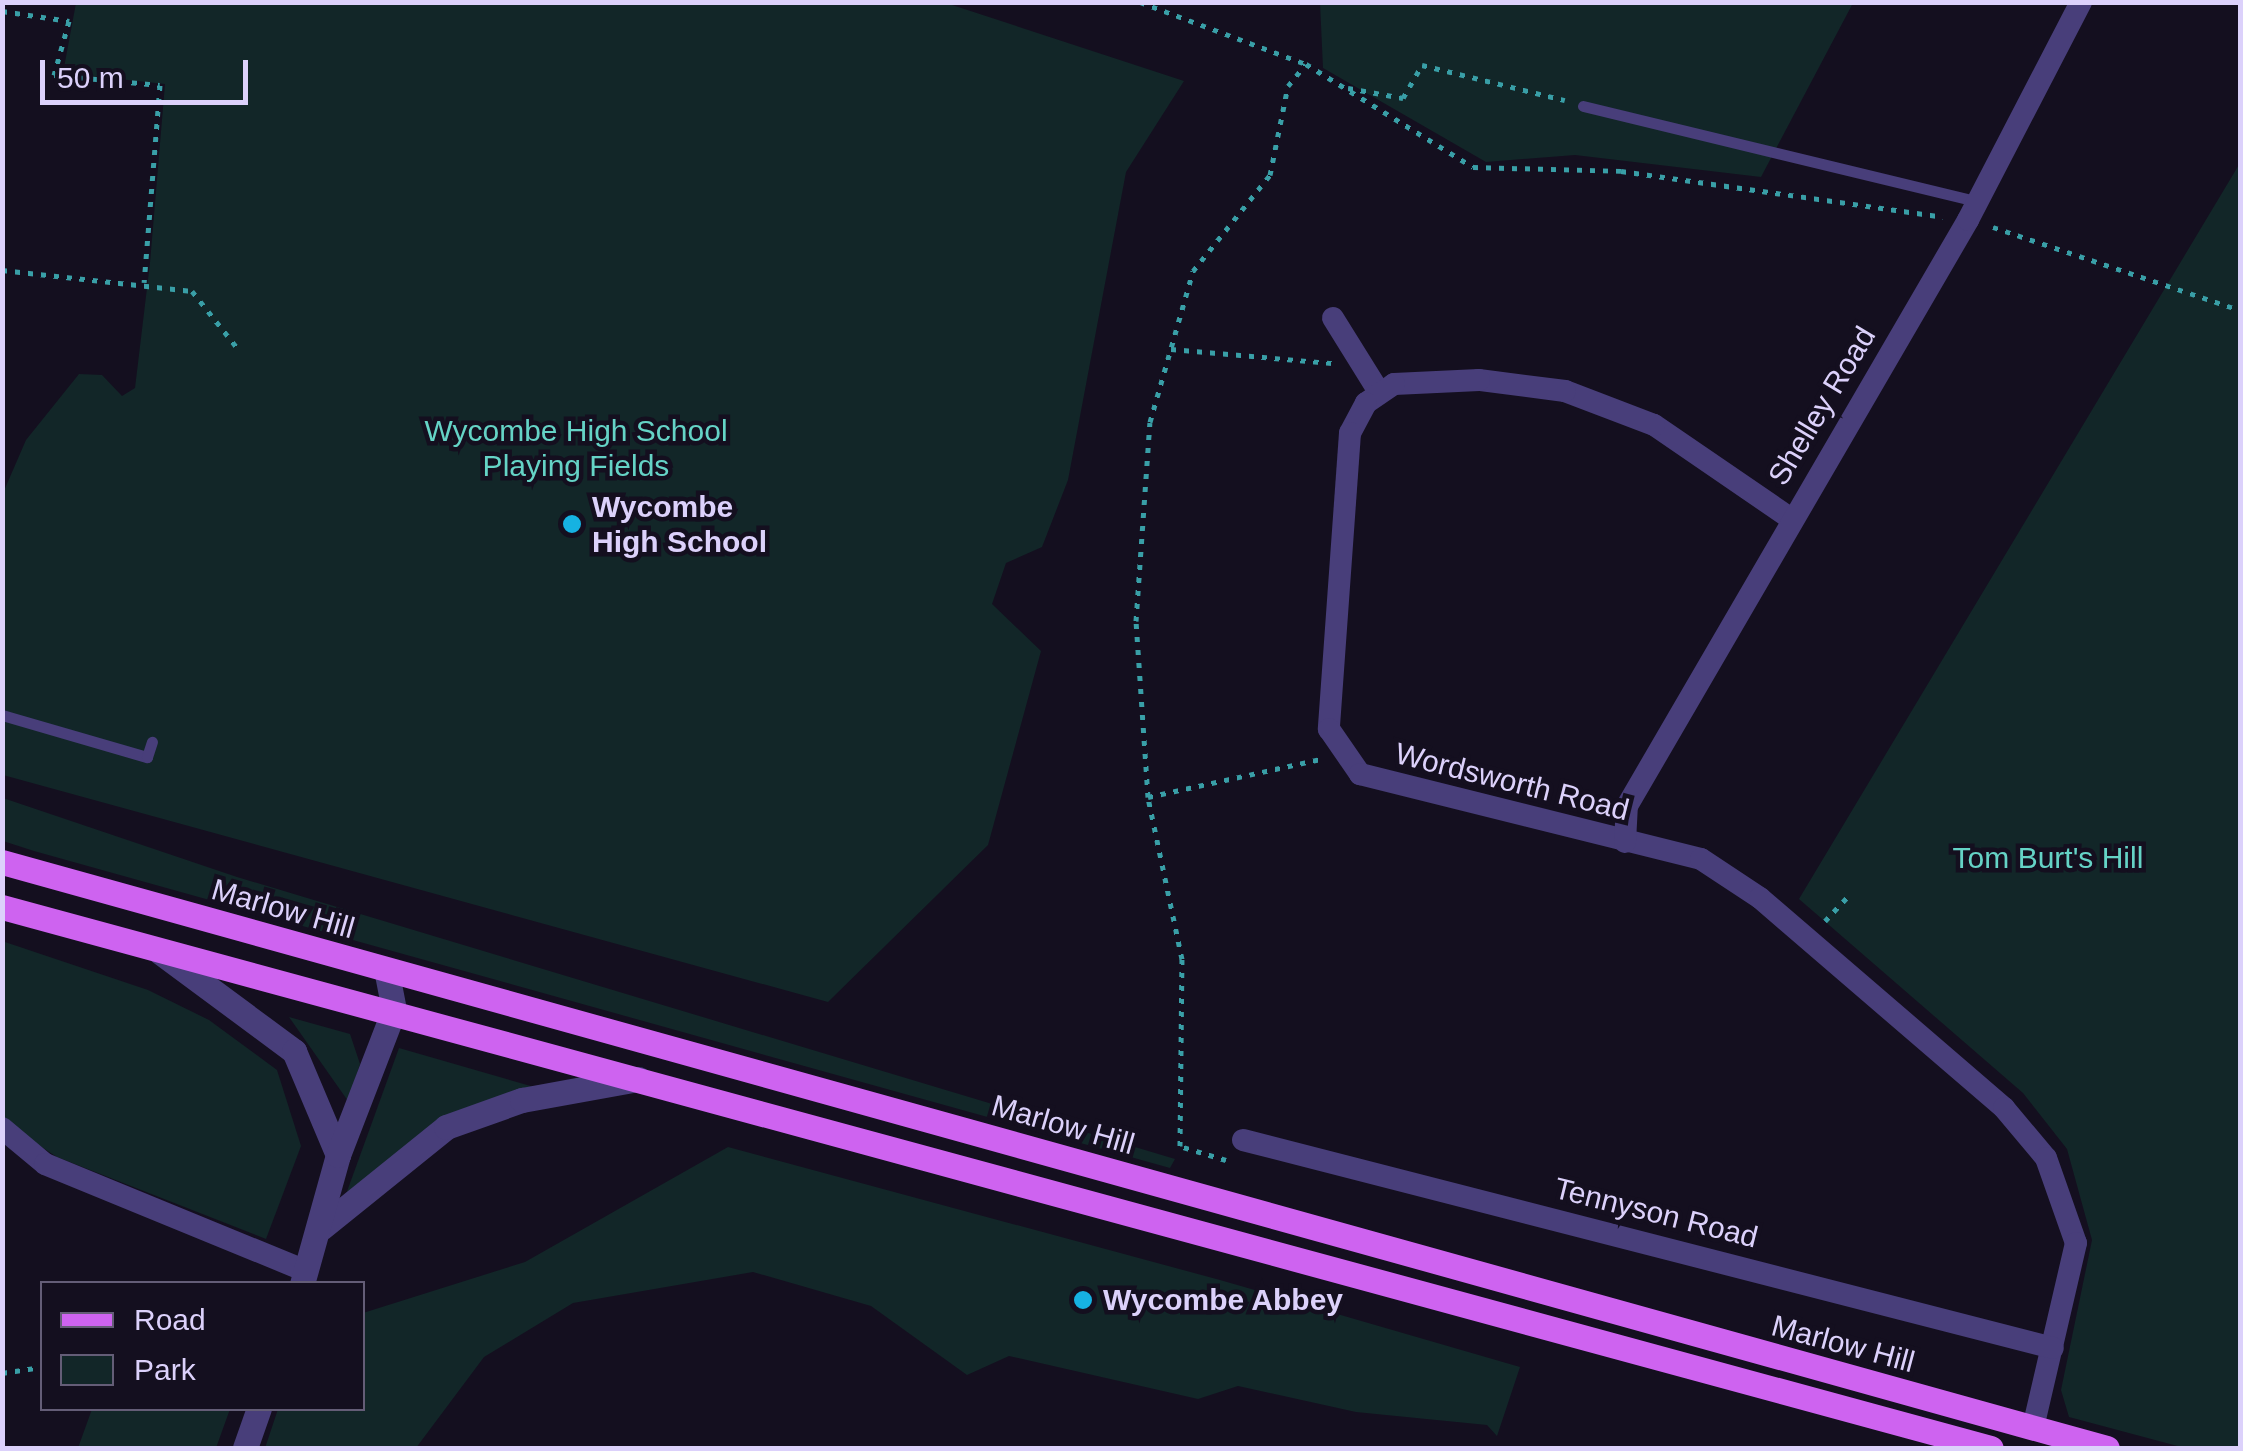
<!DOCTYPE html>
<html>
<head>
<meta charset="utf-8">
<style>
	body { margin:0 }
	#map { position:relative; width:2243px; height:1451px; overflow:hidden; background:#140f1f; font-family:Arial,sans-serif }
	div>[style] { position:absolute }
	.green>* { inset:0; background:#122628 }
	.path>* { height:5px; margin-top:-2.5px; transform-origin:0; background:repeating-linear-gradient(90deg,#399fa7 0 5px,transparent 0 13px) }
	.service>* { height:11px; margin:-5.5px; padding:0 5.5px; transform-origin:5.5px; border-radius:5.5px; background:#483e7a }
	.minor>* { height:22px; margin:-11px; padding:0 11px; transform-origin:11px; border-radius:11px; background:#483e7a }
	.tertiary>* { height:25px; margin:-12.5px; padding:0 12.5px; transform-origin:12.5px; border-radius:12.5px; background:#483e7a }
	.primary>* { height:25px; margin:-12.5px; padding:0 12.5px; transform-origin:12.5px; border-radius:12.5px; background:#ce63f0 }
	.dots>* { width:28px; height:28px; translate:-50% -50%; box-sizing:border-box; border:5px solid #140f1f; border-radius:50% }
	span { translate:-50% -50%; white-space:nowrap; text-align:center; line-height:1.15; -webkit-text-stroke:9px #140f1f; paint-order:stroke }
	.street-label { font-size:30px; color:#dcd1fb }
	.park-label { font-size:30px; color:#65d3c6 }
	.poi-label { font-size:30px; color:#dcd1fb; font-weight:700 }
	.left { translate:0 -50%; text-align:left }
	.frame { position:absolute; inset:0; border:5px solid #dcd1fb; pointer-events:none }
	.legend { position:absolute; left:40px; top:1281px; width:325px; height:130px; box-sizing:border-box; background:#140f1f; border:2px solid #645d77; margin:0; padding:12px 18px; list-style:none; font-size:30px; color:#dcd1fb }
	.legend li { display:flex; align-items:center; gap:20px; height:50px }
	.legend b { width:50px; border:2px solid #645d77 }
	.scale { position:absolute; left:40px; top:60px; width:208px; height:45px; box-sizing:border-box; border:5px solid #dcd1fb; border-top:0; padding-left:12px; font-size:30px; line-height:35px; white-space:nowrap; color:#dcd1fb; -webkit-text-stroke:8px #140f1f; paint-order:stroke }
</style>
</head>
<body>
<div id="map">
	<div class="green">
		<div style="clip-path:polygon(76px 3px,946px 3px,1184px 81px,1126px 172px,1068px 480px,1042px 547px,1006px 563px,992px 604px,1041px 651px,988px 845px,828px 1002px,3px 775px,3px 493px,26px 440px,79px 374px,102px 375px,122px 396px,135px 388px,150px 263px,165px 84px,63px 73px)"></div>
		<div style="clip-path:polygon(1320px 3px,1853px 3px,1761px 177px,1575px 155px,1486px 162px,1323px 68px)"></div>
		<div style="clip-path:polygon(2240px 163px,2240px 1448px,2185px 1448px,2069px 1417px,2061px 1390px,2092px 1240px,2067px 1149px,2023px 1093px,1799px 899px)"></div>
		<div style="clip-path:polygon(3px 798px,237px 877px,1175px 1159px,1170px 1168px,34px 851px,3px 841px)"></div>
		<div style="clip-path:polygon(2px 941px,148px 990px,209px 1020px,277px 1070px,301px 1146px,266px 1239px,57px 1157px,3px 1122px)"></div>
		<div style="clip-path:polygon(289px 1017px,350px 1034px,360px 1064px,348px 1101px)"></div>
		<div style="clip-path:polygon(399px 1048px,534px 1087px,345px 1197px)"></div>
		<div style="clip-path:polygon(728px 1147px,1220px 1280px,1520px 1367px,1497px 1436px,1487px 1425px,1356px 1412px,1238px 1386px,1198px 1399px,1009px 1356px,967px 1375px,871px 1306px,753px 1272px,573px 1303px,484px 1357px,416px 1448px,265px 1448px,278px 1409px,362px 1408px,363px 1313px,525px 1262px)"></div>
		<div style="clip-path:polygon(92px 1409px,92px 1408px,230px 1409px,216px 1448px,78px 1448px)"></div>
	</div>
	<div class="path">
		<div style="left:1140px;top:2px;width:177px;rotate:20.5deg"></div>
		<div style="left:1306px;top:64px;width:196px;rotate:31.7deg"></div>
		<div style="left:1473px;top:167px;width:148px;rotate:1.5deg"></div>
		<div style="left:1621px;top:171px;width:325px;rotate:8.1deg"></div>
		<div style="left:2px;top:11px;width:68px;rotate:8.5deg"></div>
		<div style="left:69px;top:21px;width:56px;rotate:105.5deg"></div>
		<div style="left:54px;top:75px;width:106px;rotate:5.4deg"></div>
		<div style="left:160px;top:85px;width:198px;rotate:94.6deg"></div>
		<div style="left:1348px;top:88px;width:56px;rotate:10.3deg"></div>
		<div style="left:1403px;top:98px;width:38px;rotate:-60deg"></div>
		<div style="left:1422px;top:65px;width:147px;rotate:13.8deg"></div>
		<div style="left:1993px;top:227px;width:261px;rotate:18.6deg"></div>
		<div style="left:2px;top:270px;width:191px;rotate:6.3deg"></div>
		<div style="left:192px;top:291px;width:75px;rotate:51.5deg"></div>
		<div style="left:1171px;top:349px;width:162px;rotate:5deg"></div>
		<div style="left:1148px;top:797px;width:177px;rotate:-12.4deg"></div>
		<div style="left:1825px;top:921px;width:37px;rotate:-47deg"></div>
		<div style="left:1226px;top:1160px;width:48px;rotate:-163.1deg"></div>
		<div style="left:1180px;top:1146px;width:187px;rotate:-89.4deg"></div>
		<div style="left:1182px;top:959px;width:166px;rotate:-101.9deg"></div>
		<div style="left:1148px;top:797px;width:176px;rotate:-93.9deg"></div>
		<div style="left:1136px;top:621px;width:199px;rotate:-86deg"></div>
		<div style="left:1150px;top:422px;width:157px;rotate:-74.1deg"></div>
		<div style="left:1193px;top:271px;width:123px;rotate:-51.3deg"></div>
		<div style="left:1270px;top:175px;width:91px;rotate:-78.6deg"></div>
		<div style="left:1288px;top:86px;width:28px;rotate:-51deg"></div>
		<div style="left:2px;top:1373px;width:40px;rotate:-8.5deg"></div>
	</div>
	<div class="service">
		<div style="left:1583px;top:106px;width:405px;rotate:13.6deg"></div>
		<div style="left:2px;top:715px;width:151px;rotate:16.2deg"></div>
		<div style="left:147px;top:757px;width:16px;rotate:-72deg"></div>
	</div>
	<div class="minor">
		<div style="left:1333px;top:318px;width:87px;rotate:58.1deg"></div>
		<div style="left:1790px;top:518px;width:165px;rotate:-145.6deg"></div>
		<div style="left:1654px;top:425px;width:95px;rotate:-159.1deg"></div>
		<div style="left:1565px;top:391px;width:87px;rotate:-172.7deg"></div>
		<div style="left:1479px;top:380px;width:85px;rotate:177.3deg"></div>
		<div style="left:1394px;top:384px;width:34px;rotate:146deg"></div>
		<div style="left:1366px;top:403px;width:34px;rotate:118deg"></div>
		<div style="left:1350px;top:433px;width:297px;rotate:94.1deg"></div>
		<div style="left:1329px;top:729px;width:55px;rotate:55.4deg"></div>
		<div style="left:1360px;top:774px;width:351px;rotate:14deg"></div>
		<div style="left:1701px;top:859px;width:71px;rotate:33.5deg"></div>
		<div style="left:1760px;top:898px;width:322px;rotate:40.7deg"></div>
		<div style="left:2004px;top:1108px;width:65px;rotate:50deg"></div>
		<div style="left:2046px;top:1158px;width:90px;rotate:70.6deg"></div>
		<div style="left:2076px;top:1243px;width:190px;rotate:103.1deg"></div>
		<div style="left:1625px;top:842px;width:36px;rotate:-87deg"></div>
		<div style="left:1627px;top:806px;width:678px;rotate:-59.8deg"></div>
		<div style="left:1968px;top:220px;width:246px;rotate:-62.6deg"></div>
		<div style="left:2px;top:1128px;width:56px;rotate:39.9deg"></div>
		<div style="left:45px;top:1164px;width:282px;rotate:22.3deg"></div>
		<div style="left:1243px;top:1140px;width:836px;rotate:14.4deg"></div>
	</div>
	<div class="tertiary">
		<div style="left:160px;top:952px;width:167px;rotate:36.5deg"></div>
		<div style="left:294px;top:1051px;width:113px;rotate:67.1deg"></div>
		<div style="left:321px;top:1228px;width:161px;rotate:-38.9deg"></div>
		<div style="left:446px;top:1127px;width:81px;rotate:-19.6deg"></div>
		<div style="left:522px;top:1100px;width:118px;rotate:-10.3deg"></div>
		<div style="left:302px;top:1284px;width:134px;rotate:-74.4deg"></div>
		<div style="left:338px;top:1155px;width:155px;rotate:-68.9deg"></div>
		<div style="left:394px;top:1010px;width:37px;rotate:-101deg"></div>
		<div style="left:245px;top:1448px;width:42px;rotate:-70.7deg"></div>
	</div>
	<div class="primary">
		<div style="left:2px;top:862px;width:2185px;rotate:15.56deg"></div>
		<div style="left:2px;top:907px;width:2061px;rotate:15.22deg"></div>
	</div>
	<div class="dots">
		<div style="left:572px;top:524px;background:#16b2e2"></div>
		<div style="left:1083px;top:1300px;background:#16b2e2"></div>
	</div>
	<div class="street-label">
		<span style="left:1822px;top:406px;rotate:-59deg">Shelley Road</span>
		<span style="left:1512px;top:782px;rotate:14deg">Wordsworth Road</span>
		<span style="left:283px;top:909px;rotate:16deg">Marlow Hill</span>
		<span style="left:1063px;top:1125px;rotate:16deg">Marlow Hill</span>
		<span style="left:1656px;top:1213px;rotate:14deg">Tennyson Road</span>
		<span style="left:1843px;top:1344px;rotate:15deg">Marlow Hill</span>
	</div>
	<div class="park-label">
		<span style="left:576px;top:448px">Wycombe High School<br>Playing Fields</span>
		<span style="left:2048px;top:858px">Tom Burt's Hill</span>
	</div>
	<div class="poi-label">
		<span class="left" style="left:592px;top:524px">Wycombe<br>High School</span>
		<span class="left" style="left:1103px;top:1300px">Wycombe Abbey</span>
	</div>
	<div class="frame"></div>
	<ul class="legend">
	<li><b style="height:12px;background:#ce63f0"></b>Road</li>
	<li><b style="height:28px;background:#122628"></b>Park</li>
	</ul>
	<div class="scale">50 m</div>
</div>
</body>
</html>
